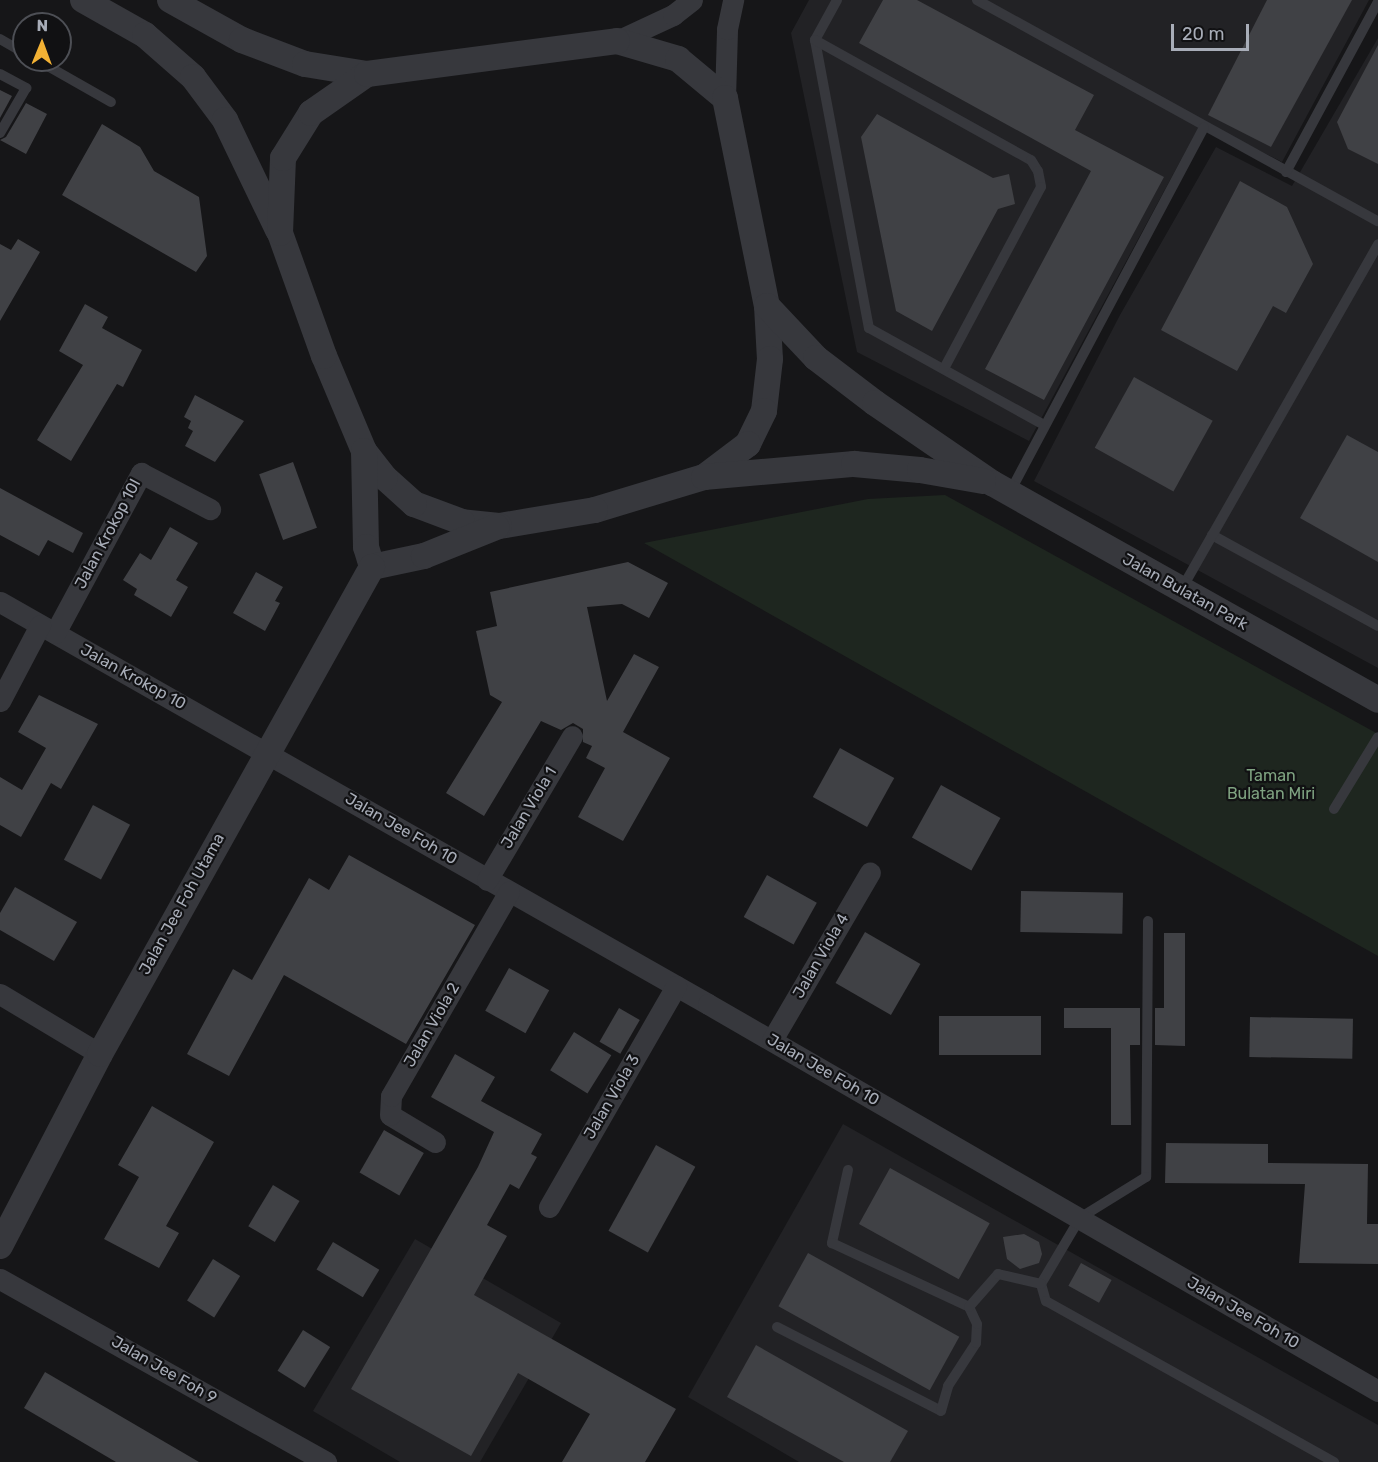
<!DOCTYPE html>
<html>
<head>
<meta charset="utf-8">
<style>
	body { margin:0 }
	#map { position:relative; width:1378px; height:1462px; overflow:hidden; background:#161618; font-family:Rubik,sans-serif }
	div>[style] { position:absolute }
	.built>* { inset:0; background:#222225 }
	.green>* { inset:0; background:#1e261f }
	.building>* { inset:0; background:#404145; transform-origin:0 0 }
	.service>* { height:10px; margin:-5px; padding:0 5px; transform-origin:5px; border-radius:5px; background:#37383d }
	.minor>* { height:21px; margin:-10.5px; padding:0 10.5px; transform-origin:10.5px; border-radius:10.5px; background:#37383d }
	.tertiary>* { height:26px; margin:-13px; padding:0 13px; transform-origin:13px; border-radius:13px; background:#37383d }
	span { translate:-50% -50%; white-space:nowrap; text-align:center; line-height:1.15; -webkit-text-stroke:4.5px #111113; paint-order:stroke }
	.street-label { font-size:16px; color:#a8adb8 }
	.park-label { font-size:16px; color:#7fa381 }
	.north { position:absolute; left:12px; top:12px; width:60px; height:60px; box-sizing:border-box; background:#111113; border:2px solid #4d4f55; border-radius:50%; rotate:1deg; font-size:16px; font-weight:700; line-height:24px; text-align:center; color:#a8adb8 }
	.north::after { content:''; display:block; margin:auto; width:21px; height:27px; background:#f2b134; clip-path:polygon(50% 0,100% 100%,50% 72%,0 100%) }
	.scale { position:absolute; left:1171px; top:24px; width:78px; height:27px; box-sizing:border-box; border:3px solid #a8adb8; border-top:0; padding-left:8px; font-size:18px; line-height:21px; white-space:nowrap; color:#a8adb8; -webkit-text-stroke:4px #111113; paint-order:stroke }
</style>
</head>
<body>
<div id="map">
	<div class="built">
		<div style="clip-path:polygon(809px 0,1369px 0,1282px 162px,1202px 121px,1029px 441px,857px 352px,791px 33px)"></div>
		<div style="clip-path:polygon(1378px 38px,1378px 668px,1034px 481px,1120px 315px,1216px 147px,1292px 186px)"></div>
		<div style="clip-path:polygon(843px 1124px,1378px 1425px,1378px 1462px,799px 1462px,688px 1397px)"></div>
		<div style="clip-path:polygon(415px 1239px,561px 1323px,480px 1462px,400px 1462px,313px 1411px)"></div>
	</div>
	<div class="green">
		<div style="clip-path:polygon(945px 495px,1378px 734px,1378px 956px,644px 543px,868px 499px)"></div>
	</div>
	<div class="building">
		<div style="clip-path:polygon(883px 0,917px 0,1094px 95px,1075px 130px,1164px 177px,1044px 400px,985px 369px,1091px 171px,859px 43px)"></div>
		<div style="clip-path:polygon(1267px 0,1352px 0,1271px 147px,1208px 115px)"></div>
		<div style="clip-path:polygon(1378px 45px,1378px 164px,1348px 149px,1337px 122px)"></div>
		<div style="clip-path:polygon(0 90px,12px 96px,0 118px)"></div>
		<div style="clip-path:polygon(26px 103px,47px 114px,26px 154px,0 140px,6px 137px)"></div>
		<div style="clip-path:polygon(877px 114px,993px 178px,1009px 174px,1015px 204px,998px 209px,932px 331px,896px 311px,861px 137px)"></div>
		<div style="clip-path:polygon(102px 124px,140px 147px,154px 171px,199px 197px,207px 256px,196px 272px,62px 195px)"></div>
		<div style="clip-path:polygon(1240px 181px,1287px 207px,1313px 264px,1286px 313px,1273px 306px,1237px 371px,1161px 330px)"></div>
		<div style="clip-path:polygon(18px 239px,40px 252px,0 321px,0 244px,11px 250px)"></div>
		<div style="clip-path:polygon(85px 304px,108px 317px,102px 328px,142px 350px,123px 387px,117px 384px,71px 461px,37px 440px,83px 365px,59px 351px)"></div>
		<div style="left:1134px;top:377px;width:90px;height:81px;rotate:29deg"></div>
		<div style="clip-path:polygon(195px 395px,244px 421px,215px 462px,185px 446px,193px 431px,188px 428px,191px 421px,184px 417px)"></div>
		<div style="clip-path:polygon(1347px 435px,1378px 452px,1378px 562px,1300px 518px)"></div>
		<div style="left:293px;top:462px;width:70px;height:36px;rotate:70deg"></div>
		<div style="clip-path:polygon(0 488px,83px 533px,73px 553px,48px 540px,39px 556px,0 535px)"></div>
		<div style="clip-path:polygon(170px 527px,198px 543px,176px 580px,188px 587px,171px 617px,134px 595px,137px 589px,123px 580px,140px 553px,151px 560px)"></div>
		<div style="clip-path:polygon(628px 562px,668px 583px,649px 618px,622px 604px,587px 607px,607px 701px,634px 654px,659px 667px,623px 732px,670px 758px,623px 841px,578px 817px,605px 768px,586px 758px,592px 746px,583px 742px,583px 729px,573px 723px,561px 730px,541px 721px,484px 816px,446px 793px,502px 702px,490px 695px,476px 631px,497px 626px,490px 592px)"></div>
		<div style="clip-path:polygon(256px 572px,283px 587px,275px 601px,280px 603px,265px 631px,233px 613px)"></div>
		<div style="clip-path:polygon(39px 695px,98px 724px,61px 789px,51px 783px,21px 837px,0 825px,0 777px,22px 790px,46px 748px,18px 732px)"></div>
		<div style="left:840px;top:748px;width:62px;height:56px;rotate:29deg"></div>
		<div style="left:941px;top:785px;width:68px;height:60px;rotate:29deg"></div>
		<div style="left:93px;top:805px;width:42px;height:62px;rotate:28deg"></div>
		<div style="clip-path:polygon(349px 855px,475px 925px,406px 1044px,284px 975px,229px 1076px,187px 1054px,233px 969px,252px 980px,309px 878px,329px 890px)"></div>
		<div style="left:767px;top:875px;width:57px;height:48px;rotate:29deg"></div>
		<div style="clip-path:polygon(15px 887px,77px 922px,54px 961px,0 930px,0 913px)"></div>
		<div style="left:1021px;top:891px;width:102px;height:41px;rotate:1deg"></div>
		<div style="left:865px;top:932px;width:64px;height:59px;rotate:30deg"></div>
		<div style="clip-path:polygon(1164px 933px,1185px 933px,1185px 1046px,1155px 1045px,1155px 1008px,1164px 1008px)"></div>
		<div style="left:509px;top:968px;width:46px;height:49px;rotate:29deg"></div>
		<div style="left:619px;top:1008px;width:24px;height:39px;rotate:30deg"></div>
		<div style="clip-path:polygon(1064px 1008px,1140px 1008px,1140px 1045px,1130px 1045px,1131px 1125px,1111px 1125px,1111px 1028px,1064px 1028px)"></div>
		<div style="left:939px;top:1016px;width:102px;height:39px"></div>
		<div style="left:1250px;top:1017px;width:103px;height:40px;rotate:1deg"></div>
		<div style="left:574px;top:1032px;width:44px;height:45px;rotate:32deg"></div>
		<div style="clip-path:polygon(455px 1054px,495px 1077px,481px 1101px,542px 1134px,531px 1154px,537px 1157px,519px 1189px,510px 1184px,487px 1225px,507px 1236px,474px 1295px,676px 1409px,645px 1462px,562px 1462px,590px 1414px,518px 1373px,471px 1456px,351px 1389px,478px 1167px,494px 1132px,431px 1097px)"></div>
		<div style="clip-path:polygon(152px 1106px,214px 1142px,166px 1226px,179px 1233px,159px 1268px,104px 1239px,139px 1177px,118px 1165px)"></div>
		<div style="left:384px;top:1130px;width:46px;height:49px;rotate:30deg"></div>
		<div style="clip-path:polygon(1166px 1143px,1268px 1144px,1268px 1163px,1368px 1164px,1367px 1224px,1378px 1224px,1378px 1264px,1299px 1263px,1305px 1184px,1165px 1183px)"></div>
		<div style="left:656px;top:1145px;width:45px;height:98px;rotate:29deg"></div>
		<div style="left:890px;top:1168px;width:114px;height:64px;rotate:29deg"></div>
		<div style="left:273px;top:1185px;width:31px;height:48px;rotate:31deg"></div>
		<div style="clip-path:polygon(1024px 1234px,1039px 1242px,1042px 1254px,1039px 1263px,1020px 1269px,1007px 1259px,1003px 1237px)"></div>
		<div style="left:333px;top:1242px;width:54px;height:32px;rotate:31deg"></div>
		<div style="left:808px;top:1253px;width:173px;height:61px;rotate:29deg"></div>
		<div style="left:213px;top:1259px;width:32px;height:49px;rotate:32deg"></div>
		<div style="left:1081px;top:1263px;width:35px;height:26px;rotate:29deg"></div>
		<div style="left:303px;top:1330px;width:32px;height:48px;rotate:32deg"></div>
		<div style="clip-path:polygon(756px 1345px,908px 1431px,890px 1462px,844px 1462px,727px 1397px)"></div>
		<div style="clip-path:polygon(45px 1372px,199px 1462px,116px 1462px,24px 1408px)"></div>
	</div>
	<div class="service">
		<div style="left:837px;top:0;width:46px;rotate:118.8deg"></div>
		<div style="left:815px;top:40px;width:293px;rotate:79.4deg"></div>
		<div style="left:869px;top:328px;width:200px;rotate:29deg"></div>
		<div style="left:977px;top:0;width:458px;rotate:28.9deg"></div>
		<div style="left:0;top:39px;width:28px;rotate:30deg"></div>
		<div style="left:815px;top:40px;width:247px;rotate:29.1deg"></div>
		<div style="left:1031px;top:160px;width:13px;rotate:58deg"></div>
		<div style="left:1038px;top:171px;width:16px;rotate:79deg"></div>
		<div style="left:1041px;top:187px;width:206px;rotate:118.1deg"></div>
		<div style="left:37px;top:60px;width:85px;rotate:29.6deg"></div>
		<div style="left:0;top:74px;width:30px;rotate:28deg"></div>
		<div style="left:26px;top:88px;width:52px;rotate:120deg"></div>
		<div style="left:1286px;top:172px;width:193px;rotate:-61.6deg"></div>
		<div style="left:1010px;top:492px;width:413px;rotate:-62deg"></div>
		<div style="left:1212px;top:535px;width:189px;rotate:28.7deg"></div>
		<div style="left:1181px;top:590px;width:398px;rotate:-60.3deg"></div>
		<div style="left:1334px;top:809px;width:84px;rotate:-58.6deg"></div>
		<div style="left:1148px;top:921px;width:256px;rotate:90.4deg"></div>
		<div style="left:1146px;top:1177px;width:78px;rotate:148.2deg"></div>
		<div style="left:1080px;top:1218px;width:77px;rotate:120.6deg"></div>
		<div style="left:1041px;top:1284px;width:18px;rotate:74deg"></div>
		<div style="left:1046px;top:1301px;width:330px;rotate:29.2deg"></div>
		<div style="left:848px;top:1170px;width:75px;rotate:102.4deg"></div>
		<div style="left:832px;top:1243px;width:151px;rotate:25deg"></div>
		<div style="left:777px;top:1327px;width:184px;rotate:27.1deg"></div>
		<div style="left:941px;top:1411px;width:26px;rotate:-74deg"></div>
		<div style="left:948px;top:1386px;width:51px;rotate:-56.9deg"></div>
		<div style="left:976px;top:1343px;width:19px;rotate:-87deg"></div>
		<div style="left:977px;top:1324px;width:19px;rotate:-115deg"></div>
		<div style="left:969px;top:1307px;width:44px;rotate:-48.7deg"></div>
		<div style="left:998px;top:1274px;width:44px;rotate:13.1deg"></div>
	</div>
	<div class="minor">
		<div style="left:617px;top:41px;width:62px;rotate:-24.9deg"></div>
		<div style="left:673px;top:15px;width:24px;rotate:-38deg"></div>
		<div style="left:725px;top:98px;width:69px;rotate:-88.3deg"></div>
		<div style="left:727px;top:29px;width:30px;rotate:-78deg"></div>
		<div style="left:0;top:602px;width:814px;rotate:29.59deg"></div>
		<div style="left:708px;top:1004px;width:774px;rotate:30.01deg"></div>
		<div style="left:55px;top:633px;width:182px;rotate:-61.7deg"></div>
		<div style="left:141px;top:473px;width:78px;rotate:27.6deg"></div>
		<div style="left:0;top:701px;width:86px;rotate:-62.2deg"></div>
		<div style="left:487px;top:880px;width:167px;rotate:-59.4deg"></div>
		<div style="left:0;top:994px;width:117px;rotate:31deg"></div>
		<div style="left:772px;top:1040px;width:194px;rotate:-59.7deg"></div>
		<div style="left:435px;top:1142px;width:52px;rotate:-149deg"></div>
		<div style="left:390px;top:1115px;width:19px;rotate:-87deg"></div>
		<div style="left:391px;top:1096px;width:236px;rotate:-60deg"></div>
		<div style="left:549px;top:1207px;width:255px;rotate:-60.1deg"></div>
		<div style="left:0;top:1279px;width:374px;rotate:29.3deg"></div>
	</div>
	<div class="tertiary">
		<div style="left:83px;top:0;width:71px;rotate:29.4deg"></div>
		<div style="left:145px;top:35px;width:64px;rotate:41.2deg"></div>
		<div style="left:193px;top:77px;width:54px;rotate:53.3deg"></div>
		<div style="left:225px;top:120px;width:122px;rotate:64.3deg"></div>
		<div style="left:170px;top:0;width:82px;rotate:29.1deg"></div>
		<div style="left:242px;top:40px;width:67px;rotate:20.9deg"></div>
		<div style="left:305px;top:64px;width:63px;rotate:9.2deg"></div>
		<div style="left:617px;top:41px;width:64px;rotate:16.4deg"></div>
		<div style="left:678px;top:59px;width:61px;rotate:39.7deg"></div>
		<div style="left:725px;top:98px;width:212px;rotate:78.6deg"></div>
		<div style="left:767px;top:306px;width:53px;rotate:86.8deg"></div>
		<div style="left:770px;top:359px;width:52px;rotate:96.6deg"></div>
		<div style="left:764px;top:411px;width:37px;rotate:116deg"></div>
		<div style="left:748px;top:444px;width:55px;rotate:143.1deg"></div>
		<div style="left:704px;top:477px;width:114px;rotate:163.2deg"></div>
		<div style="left:595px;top:510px;width:97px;rotate:170.5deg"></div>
		<div style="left:499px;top:526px;width:37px;rotate:-174deg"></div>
		<div style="left:462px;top:522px;width:51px;rotate:-159.4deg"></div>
		<div style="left:414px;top:504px;width:39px;rotate:-138deg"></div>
		<div style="left:385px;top:478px;width:34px;rotate:-128deg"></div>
		<div style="left:364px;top:451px;width:103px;rotate:-112.8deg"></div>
		<div style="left:324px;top:356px;width:131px;rotate:-109.7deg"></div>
		<div style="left:280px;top:233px;width:75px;rotate:-87.7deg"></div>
		<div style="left:283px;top:158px;width:53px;rotate:-58.1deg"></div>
		<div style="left:311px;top:113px;width:68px;rotate:-34.9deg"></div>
		<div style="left:367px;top:74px;width:252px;rotate:-7.5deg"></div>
		<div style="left:767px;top:306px;width:71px;rotate:46.7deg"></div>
		<div style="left:816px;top:358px;width:74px;rotate:37.3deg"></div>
		<div style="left:875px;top:403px;width:142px;rotate:34.4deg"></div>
		<div style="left:992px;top:483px;width:443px;rotate:29.3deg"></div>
		<div style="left:364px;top:451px;width:96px;rotate:88.8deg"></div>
		<div style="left:366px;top:547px;width:21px;rotate:73deg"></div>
		<div style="left:704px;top:477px;width:151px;rotate:-5deg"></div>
		<div style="left:854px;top:464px;width:66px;rotate:5.2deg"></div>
		<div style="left:920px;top:470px;width:64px;rotate:9.9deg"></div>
		<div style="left:372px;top:567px;width:53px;rotate:-11.9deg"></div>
		<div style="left:424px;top:556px;width:78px;rotate:-21.9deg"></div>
		<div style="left:0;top:1246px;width:216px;rotate:-62.5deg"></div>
		<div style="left:100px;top:1054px;width:558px;rotate:-60.82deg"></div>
	</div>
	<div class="street-label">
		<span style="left:108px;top:534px;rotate:-62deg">Jalan Krokop 10I</span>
		<span style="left:1185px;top:592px;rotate:29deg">Jalan Bulatan Park</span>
		<span style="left:133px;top:677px;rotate:29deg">Jalan Krokop 10</span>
		<span style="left:529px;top:808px;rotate:-59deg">Jalan Viola 1</span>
		<span style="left:401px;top:829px;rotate:30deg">Jalan Jee Foh 10</span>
		<span style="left:182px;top:904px;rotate:-61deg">Jalan Jee Foh Utama</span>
		<span style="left:821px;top:956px;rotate:-60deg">Jalan Viola 4</span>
		<span style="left:432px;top:1025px;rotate:-60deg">Jalan Viola 2</span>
		<span style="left:823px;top:1070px;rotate:30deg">Jalan Jee Foh 10</span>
		<span style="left:612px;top:1097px;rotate:-60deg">Jalan Viola 3</span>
		<span style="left:1243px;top:1313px;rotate:30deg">Jalan Jee Foh 10</span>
		<span style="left:164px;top:1370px;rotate:30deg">Jalan Jee Foh 9</span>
	</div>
	<div class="park-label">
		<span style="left:1271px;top:785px">Taman<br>Bulatan Miri</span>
	</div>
	<div class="north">N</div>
	<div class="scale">20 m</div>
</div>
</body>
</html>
